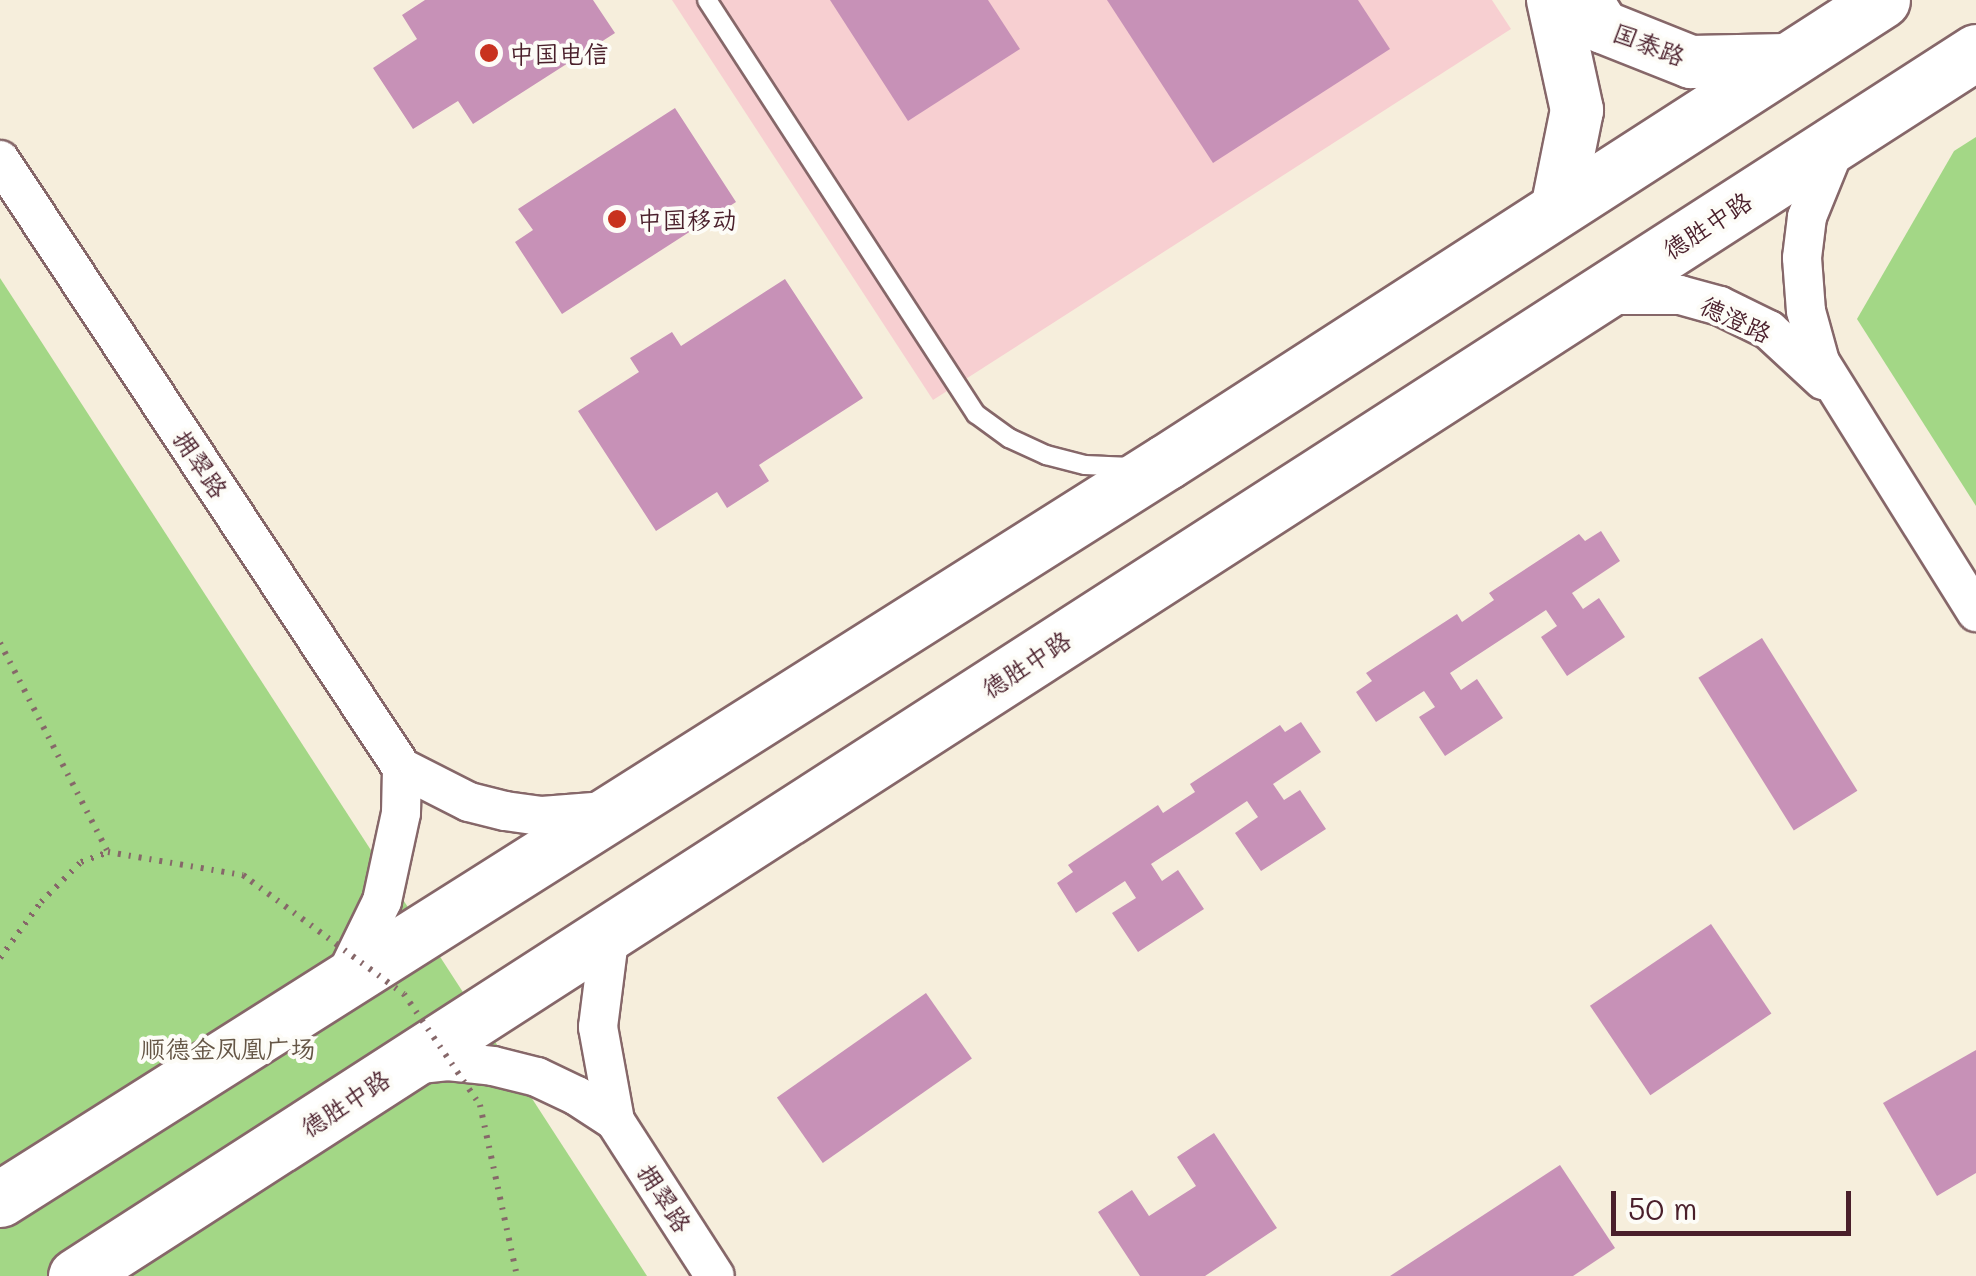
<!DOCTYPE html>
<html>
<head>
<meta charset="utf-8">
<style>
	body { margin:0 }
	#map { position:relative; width:1976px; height:1276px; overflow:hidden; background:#f6eedc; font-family:Mali,"LXGW WenKai TC",sans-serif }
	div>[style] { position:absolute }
	.built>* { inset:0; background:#f7cfd1 }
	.green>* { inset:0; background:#a3d786 }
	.building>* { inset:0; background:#c791b7; transform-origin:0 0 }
	.path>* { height:6px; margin-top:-3px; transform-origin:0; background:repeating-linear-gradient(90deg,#866769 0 2.5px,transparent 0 10.5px) }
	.roads { filter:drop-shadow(2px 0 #866769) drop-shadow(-2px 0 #866769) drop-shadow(0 2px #866769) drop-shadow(0 -2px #866769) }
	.lane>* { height:18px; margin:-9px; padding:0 9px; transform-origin:9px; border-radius:9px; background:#fff }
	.street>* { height:38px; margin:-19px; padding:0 19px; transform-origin:19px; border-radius:19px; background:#fff }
	.secondary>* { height:52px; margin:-26px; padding:0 26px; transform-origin:26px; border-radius:26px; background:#fff }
	.primary>* { height:55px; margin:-27.5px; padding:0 27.5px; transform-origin:27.5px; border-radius:27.5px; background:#fff }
	.path-bridge>* { height:6px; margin-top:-3px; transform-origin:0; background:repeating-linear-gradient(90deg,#866769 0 2.5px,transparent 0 10.5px) }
	.dots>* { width:28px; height:28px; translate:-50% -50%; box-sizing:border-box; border:5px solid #fdfcf7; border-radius:50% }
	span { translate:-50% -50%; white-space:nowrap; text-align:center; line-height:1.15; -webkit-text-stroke:8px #fdfcf7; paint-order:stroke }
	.street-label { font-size:25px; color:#4a1f2b }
	.poi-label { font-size:25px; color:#4a1f2b }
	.left { translate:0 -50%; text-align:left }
	.park-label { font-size:25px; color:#655646 }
	.scale { position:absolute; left:1611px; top:1191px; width:240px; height:45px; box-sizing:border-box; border:5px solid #4a1f2b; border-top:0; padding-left:12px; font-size:30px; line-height:35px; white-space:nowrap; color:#4a1f2b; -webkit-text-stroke:8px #fdfcf7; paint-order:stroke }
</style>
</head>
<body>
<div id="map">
	<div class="built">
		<div style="clip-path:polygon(672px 0,1492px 0,1511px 29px,933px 400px)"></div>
	</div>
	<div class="green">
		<div style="clip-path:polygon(1976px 137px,1976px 506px,1857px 319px,1954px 151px)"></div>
		<div style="clip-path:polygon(0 278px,647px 1276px,0 1276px)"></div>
	</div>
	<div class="building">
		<div style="clip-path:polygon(425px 0,593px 0,615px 33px,473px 124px,458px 101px,413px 129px,373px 68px,417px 39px,402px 15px)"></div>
		<div style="clip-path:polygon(830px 0,988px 0,1020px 49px,908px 121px)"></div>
		<div style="clip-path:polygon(1107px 0,1358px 0,1390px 49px,1213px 163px)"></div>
		<div style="clip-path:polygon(675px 108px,736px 202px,562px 314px,515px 242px,533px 230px,518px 209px)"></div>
		<div style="clip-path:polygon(785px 279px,863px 398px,759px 465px,769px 481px,727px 508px,717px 492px,656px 531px,578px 411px,639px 372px,630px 358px,672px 332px,681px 346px)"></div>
		<div style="clip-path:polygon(1601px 531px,1620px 561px,1572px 593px,1583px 609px,1599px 598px,1625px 637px,1567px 676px,1541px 637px,1557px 626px,1546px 610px,1450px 673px,1461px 690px,1477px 679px,1503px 718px,1445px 756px,1419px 717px,1435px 707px,1424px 691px,1376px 722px,1356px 692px,1372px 681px,1366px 673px,1457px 614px,1462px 622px,1494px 600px,1489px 593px,1579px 534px,1585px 541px)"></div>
		<div style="left:1762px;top:638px;width:180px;height:75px;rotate:58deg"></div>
		<div style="clip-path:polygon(1301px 722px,1321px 752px,1273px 784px,1284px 800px,1300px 790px,1326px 829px,1261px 871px,1235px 833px,1258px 817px,1247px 801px,1199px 833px,1151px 864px,1162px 881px,1178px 870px,1204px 909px,1138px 952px,1112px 913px,1136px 898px,1125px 881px,1076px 913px,1057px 883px,1073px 872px,1068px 865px,1158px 805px,1163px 813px,1195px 792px,1190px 784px,1280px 725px,1285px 732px)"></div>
		<div style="left:1711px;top:924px;width:108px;height:146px;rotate:56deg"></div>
		<div style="left:926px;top:993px;width:80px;height:182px;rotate:55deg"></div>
		<div style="clip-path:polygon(1976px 1050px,1976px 1173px,1937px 1196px,1883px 1103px)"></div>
		<div style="clip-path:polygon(1214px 1133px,1277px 1228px,1205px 1276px,1140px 1276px,1098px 1212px,1132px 1190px,1149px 1216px,1196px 1186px,1177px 1157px)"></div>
		<div style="clip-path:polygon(1560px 1165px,1615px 1248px,1573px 1276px,1390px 1276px)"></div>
	</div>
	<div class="path">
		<div style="left:0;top:958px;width:69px;rotate:-53.8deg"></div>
		<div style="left:41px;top:902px;width:57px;rotate:-45deg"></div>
		<div style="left:81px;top:862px;width:29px;rotate:-20deg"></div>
	</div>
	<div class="roads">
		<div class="lane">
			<div style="left:707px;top:0;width:494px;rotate:57deg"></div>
			<div style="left:976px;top:414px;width:41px;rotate:36deg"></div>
			<div style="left:1009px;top:438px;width:41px;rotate:24.7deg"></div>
			<div style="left:1046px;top:455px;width:40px;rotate:14.4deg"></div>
			<div style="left:1085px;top:465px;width:46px;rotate:2.5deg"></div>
		</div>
		<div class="street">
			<div style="left:1837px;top:143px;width:80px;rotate:112.1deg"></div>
			<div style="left:1807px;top:217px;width:41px;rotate:97deg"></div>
			<div style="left:1802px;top:258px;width:53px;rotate:85.7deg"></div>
			<div style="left:1806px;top:311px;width:53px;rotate:74.6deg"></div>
			<div style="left:1820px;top:362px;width:295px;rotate:58deg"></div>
			<div style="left:0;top:160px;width:729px;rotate:56.53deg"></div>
			<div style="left:402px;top:768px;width:75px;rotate:26.9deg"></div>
			<div style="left:469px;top:802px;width:37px;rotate:14deg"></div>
			<div style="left:505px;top:811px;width:37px;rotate:8deg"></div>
			<div style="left:542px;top:816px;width:64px;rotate:-4.5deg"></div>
			<div style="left:1605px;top:295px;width:75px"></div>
			<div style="left:1680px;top:295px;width:41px;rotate:15.4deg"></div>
			<div style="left:1720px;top:306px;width:55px;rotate:26.1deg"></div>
			<div style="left:1769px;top:330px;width:74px;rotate:42.8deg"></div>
			<div style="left:610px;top:932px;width:96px;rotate:97.2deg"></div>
			<div style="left:598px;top:1027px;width:96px;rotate:79.7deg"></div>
			<div style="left:615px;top:1121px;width:184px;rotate:57.2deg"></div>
			<div style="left:344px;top:979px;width:87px;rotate:-64deg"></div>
			<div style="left:382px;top:901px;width:90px;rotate:-77.8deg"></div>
			<div style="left:401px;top:813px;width:45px;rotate:-88.7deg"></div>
			<div style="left:411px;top:1065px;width:37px;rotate:-6deg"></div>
			<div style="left:448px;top:1061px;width:45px;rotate:6.3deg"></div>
			<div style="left:493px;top:1066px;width:45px;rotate:14deg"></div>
			<div style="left:537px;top:1077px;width:44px;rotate:25.4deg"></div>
			<div style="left:577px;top:1096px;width:45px;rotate:33.3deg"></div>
		</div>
		<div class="secondary">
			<div style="left:1553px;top:0;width:113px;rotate:77.7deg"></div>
			<div style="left:1577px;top:110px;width:101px;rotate:101.4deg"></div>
			<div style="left:1586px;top:0;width:32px;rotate:58deg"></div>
			<div style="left:1603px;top:27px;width:95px;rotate:21.7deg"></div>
			<div style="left:1691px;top:62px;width:95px;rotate:-1.2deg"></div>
		</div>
		<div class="primary">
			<div style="left:0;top:1199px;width:1379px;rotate:-32.3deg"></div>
			<div style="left:1166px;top:462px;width:852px;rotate:-32.83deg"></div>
			<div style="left:76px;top:1276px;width:2260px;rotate:-32.79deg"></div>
		</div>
	</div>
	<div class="path-bridge">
		<div style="left:0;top:643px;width:235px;rotate:62.7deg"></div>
		<div style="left:108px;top:852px;width:137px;rotate:9.7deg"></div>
		<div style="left:243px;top:875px;width:200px;rotate:36.5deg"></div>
		<div style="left:404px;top:994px;width:135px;rotate:55.6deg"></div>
		<div style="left:480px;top:1105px;width:175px;rotate:77.8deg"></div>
	</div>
	<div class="dots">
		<div style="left:489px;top:53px;background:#c8321e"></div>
		<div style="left:617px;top:219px;background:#c8321e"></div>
	</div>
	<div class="street-label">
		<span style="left:1649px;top:44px;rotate:21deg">国泰路</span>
		<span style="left:1707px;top:225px;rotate:-33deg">德胜中路</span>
		<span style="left:1736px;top:319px;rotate:25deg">德澄路</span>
		<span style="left:201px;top:464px;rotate:56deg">拥翠路</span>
		<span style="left:1026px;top:664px;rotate:-33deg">德胜中路</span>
		<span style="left:345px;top:1103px;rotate:-33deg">德胜中路</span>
		<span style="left:665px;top:1198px;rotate:57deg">拥翠路</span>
	</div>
	<div class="poi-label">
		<span class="left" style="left:509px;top:53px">中国电信</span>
		<span class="left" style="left:637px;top:219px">中国移动</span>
	</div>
	<div class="park-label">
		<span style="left:228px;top:1048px">顺德金凤凰广场</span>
	</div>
	<div class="scale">50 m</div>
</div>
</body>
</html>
